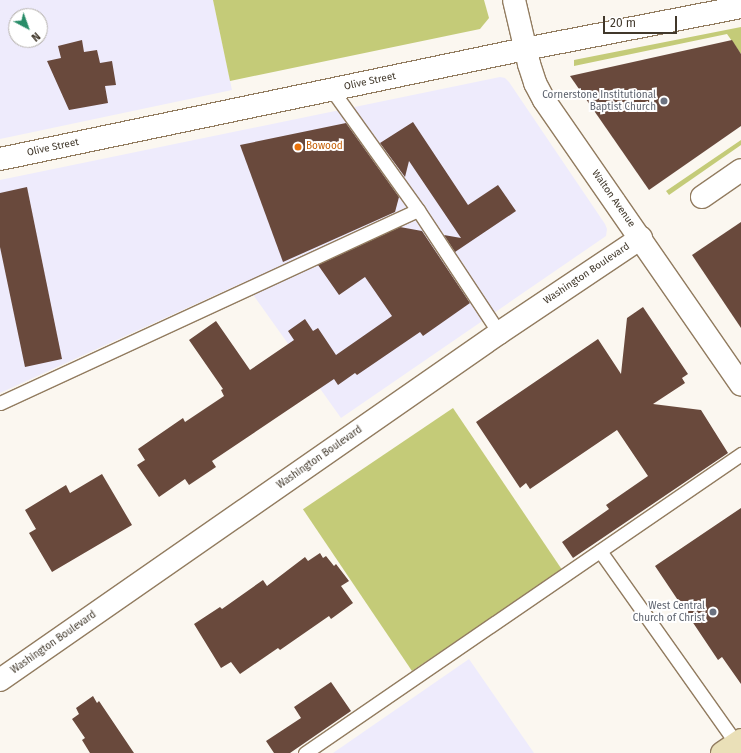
<!DOCTYPE html>
<html>
<head>
<meta charset="utf-8">
<style>
	body { margin:0 }
	#map { position:relative; width:741px; height:753px; overflow:hidden; background:#fbf7f0; font-family:"Fira Sans",sans-serif }
	div>[style] { position:absolute }
	.commercial>* { inset:0; background:#eeebfc }
	.green>* { inset:0; background:#c4cb78; transform-origin:0 0 }
	.building>* { inset:0; background:#69493c }
	.roads { filter:drop-shadow(1px 0 #927c60) drop-shadow(-1px 0 #927c60) drop-shadow(0 1px #927c60) drop-shadow(0 -1px #927c60) }
	.lane>* { height:13px; margin:-6.5px; padding:0 6.5px; transform-origin:6.5px; border-radius:6.5px; background:#fff }
	.street>* { height:22px; margin:-11px; padding:0 11px; transform-origin:11px; border-radius:11px; background:#fff }
	.secondary>* { height:22px; margin:-11px; padding:0 11px; transform-origin:11px; border-radius:11px; background:#eae0b8 }
	.dots>* { width:11px; height:11px; translate:-50% -50%; box-sizing:border-box; border:2px solid #fff; border-radius:50% }
	span { translate:-50% -50%; white-space:nowrap; text-align:center; line-height:1.15; -webkit-text-stroke:4px #fff; paint-order:stroke }
	.street-label { font-size:10px; color:#41382b }
	.worship-label { font-size:10px; color:#5b616d }
	.right { translate:-100% -50%; text-align:right }
	.food-label { font-size:10px; color:#c56008 }
	.left { translate:0 -50%; text-align:left }
	.north { position:absolute; left:8px; top:8px; width:40px; height:40px; box-sizing:border-box; background:#fff; border:1px solid #b3afaa; border-radius:50%; rotate:139deg; font-size:11px; font-weight:700; line-height:16px; text-align:center; color:#41382b }
	.north::after { content:''; display:block; margin:auto; width:14px; height:18px; background:#288c68; clip-path:polygon(50% 0,100% 100%,50% 72%,0 100%) }
	.scale { position:absolute; left:603px; top:16px; width:74px; height:18px; box-sizing:border-box; border:2px solid #41382b; border-top:0; padding-left:5px; font-size:12px; line-height:14px; white-space:nowrap; color:#41382b; -webkit-text-stroke:3px #fff; paint-order:stroke }
</style>
</head>
<body>
<div id="map">
	<div class="commercial">
		<div style="clip-path:polygon(evenodd,0 0,213px 0,232px 90px,0 139px,0 0,16px 16px,40px 16px,40px 40px,16px 40px,16px 16px)"></div>
		<div style="clip-path:polygon(500px 77px,505px 78px,509px 82px,605px 224px,607px 229px,606px 236px,341px 418px,244px 282px,0 393px,0 180px)"></div>
		<div style="clip-path:polygon(469px 659px,534px 753px,333px 753px)"></div>
	</div>
	<div class="green">
		<div style="clip-path:polygon(213px 0,484px 0,489px 18px,480px 29px,230px 81px)"></div>
		<div style="clip-path:polygon(741px 27px,741px 54px,727px 34px,574px 66px,574px 60px)"></div>
		<div style="clip-path:polygon(741px 140px,741px 145px,669px 195px,666px 191px)"></div>
		<div style="left:453px;top:408px;width:195px;height:181px;rotate:56deg"></div>
	</div>
	<div class="building">
		<div style="clip-path:polygon(82px 40px,84px 52px,97px 50px,100px 63px,112px 61px,116px 85px,105px 86px,108px 103px,69px 110px,47px 61px,61px 58px,58px 46px)"></div>
		<div style="clip-path:polygon(732px 40px,741px 54px,741px 126px,649px 190px,570px 76px)"></div>
		<div style="clip-path:polygon(413px 122px,468px 205px,498px 185px,516px 211px,455px 252px,444px 235px,461px 238px,409px 161px,405px 177px,380px 143px)"></div>
		<div style="clip-path:polygon(346px 123px,399px 197px,395px 212px,283px 262px,240px 145px)"></div>
		<div style="clip-path:polygon(27px 187px,62px 359px,25px 367px,0 247px,0 193px)"></div>
		<div style="clip-path:polygon(741px 222px,741px 328px,692px 255px)"></div>
		<div style="clip-path:polygon(400px 227px,422px 231px,470px 303px,423px 336px,420px 332px,357px 375px,355px 373px,338px 385px,334px 379px,212px 461px,216px 467px,189px 485px,185px 479px,159px 497px,137px 465px,145px 460px,138px 449px,183px 418px,185px 422px,224px 396px,221px 390px,223px 389px,189px 340px,216px 321px,250px 370px,294px 340px,288px 331px,305px 319px,313px 331px,318px 328px,336px 355px,392px 316px,365px 277px,339px 295px,318px 265px)"></div>
		<div style="clip-path:polygon(643px 307px,688px 374px,682px 378px,685px 383px,653px 404px,701px 410px,728px 453px,573px 558px,562px 542px,609px 509px,606px 505px,648px 476px,617px 430px,530px 489px,526px 483px,520px 488px,476px 422px,598px 339px,621px 374px,627px 318px)"></div>
		<div style="clip-path:polygon(102px 474px,132px 525px,52px 572px,29px 533px,36px 529px,25px 510px,66px 485px,70px 493px)"></div>
		<div style="clip-path:polygon(741px 508px,741px 684px,722px 657px,718px 660px,655px 566px)"></div>
		<div style="clip-path:polygon(320px 553px,323px 558px,326px 556px,334px 566px,336px 564px,349px 581px,341px 586px,353px 603px,331px 619px,329px 616px,280px 650px,278px 648px,240px 674px,231px 662px,221px 668px,194px 624px,220px 607px,222px 609px,263px 580px,267px 586px,305px 557px,308px 561px)"></div>
		<div style="clip-path:polygon(331px 682px,351px 711px,290px 753px,274px 753px,266px 741px,301px 718px,294px 707px)"></div>
		<div style="clip-path:polygon(93px 696px,97px 703px,99px 701px,134px 753px,90px 753px,82px 740px,85px 738px,72px 719px,79px 714px,76px 708px)"></div>
	</div>
	<div class="roads">
		<div class="lane">
			<div style="left:332px;top:90px;width:148px;rotate:54.4deg"></div>
			<div style="left:418px;top:210px;width:147px;rotate:56.6deg"></div>
			<div style="left:0;top:403px;width:460px;rotate:-24.8deg"></div>
			<div style="left:600px;top:551px;width:235px;rotate:54.7deg"></div>
			<div style="left:305px;top:753px;width:529px;rotate:-34.44deg"></div>
		</div>
		<div class="street">
			<div style="left:514px;top:0;width:66px;rotate:76.8deg"></div>
			<div style="left:529px;top:64px;width:20px;rotate:72deg"></div>
			<div style="left:535px;top:83px;width:19px;rotate:62deg"></div>
			<div style="left:544px;top:100px;width:346px;rotate:55.3deg"></div>
			<div style="left:0;top:159px;width:536px;rotate:-11.83deg"></div>
			<div style="left:525px;top:49px;width:220px;rotate:-11deg"></div>
			<div style="left:702px;top:197px;width:47px;rotate:-34.7deg"></div>
			<div style="left:0;top:680px;width:608px;rotate:-34.81deg"></div>
			<div style="left:499px;top:333px;width:171px;rotate:-33.8deg"></div>
		</div>
		<div class="secondary">
			<div style="left:722px;top:753px;width:23px;rotate:-34deg"></div>
		</div>
	</div>
	<div class="dots">
		<div style="left:664px;top:101px;background:#6b7280"></div>
		<div style="left:298px;top:147px;background:#e8710a"></div>
		<div style="left:713px;top:612px;background:#6b7280"></div>
	</div>
	<div class="street-label">
		<span style="left:370px;top:82px;rotate:-12deg">Olive Street</span>
		<span style="left:53px;top:148px;rotate:-12deg">Olive Street</span>
		<span style="left:613px;top:199px;rotate:55deg">Walton Avenue</span>
		<span style="left:587px;top:274px;rotate:-34deg">Washington Boulevard</span>
		<span style="left:320px;top:458px;rotate:-35deg">Washington Boulevard</span>
		<span style="left:54px;top:643px;rotate:-35deg">Washington Boulevard</span>
	</div>
	<div class="worship-label">
		<span class="right" style="left:656px;top:101px">Cornerstone Institutional<br>Baptist Church</span>
		<span class="right" style="left:705px;top:612px">West Central<br>Church of Christ</span>
	</div>
	<div class="food-label">
		<span class="left" style="left:306px;top:147px">Bowood</span>
	</div>
	<div class="north">N</div>
	<div class="scale">20 m</div>
</div>
</body>
</html>
